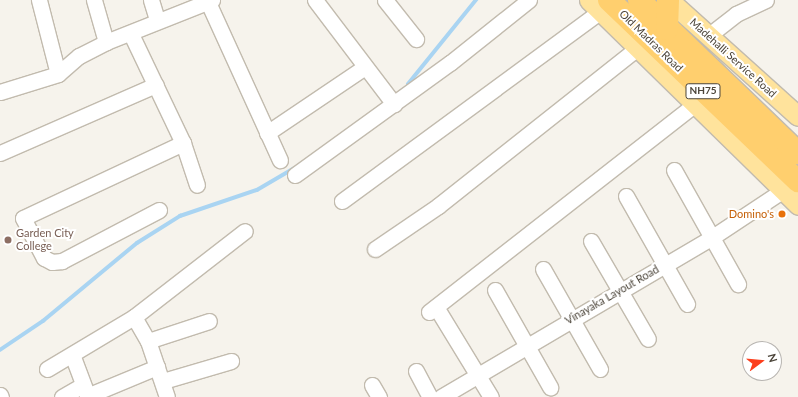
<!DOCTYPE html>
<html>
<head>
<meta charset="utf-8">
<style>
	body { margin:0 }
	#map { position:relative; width:798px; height:397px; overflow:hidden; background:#f6f3ec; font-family:Lato,sans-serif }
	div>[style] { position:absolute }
	.stream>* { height:3.5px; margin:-1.75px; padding:0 1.75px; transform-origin:1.75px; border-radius:1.75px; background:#a9d4f2 }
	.roads { filter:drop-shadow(1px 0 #c2bbae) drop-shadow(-1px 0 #c2bbae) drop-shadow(0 1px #c2bbae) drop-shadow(0 -1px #c2bbae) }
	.minor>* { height:15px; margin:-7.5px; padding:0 7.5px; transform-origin:7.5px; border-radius:7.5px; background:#fff }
	.major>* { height:19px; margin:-9.5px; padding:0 9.5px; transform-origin:9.5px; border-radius:9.5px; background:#ffe39c }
	.highway>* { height:22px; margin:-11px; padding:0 11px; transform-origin:11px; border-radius:11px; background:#ffcf6e }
	.dots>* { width:11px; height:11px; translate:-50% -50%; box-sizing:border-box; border:2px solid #fff; border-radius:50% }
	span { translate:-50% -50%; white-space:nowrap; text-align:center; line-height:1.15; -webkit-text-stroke:4px #fff; paint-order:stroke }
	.shield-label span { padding:1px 3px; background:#fff; border:1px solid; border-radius:3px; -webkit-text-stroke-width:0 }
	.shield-label { font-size:10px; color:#4b4439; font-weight:700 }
	.street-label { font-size:11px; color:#4b4439 }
	.food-label { font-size:11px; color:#c56008 }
	.right { translate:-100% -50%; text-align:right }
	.education-label { font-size:11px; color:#785e54 }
	.left { translate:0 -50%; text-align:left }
	.north { position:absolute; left:742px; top:341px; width:40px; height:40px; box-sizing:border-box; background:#fff; border:1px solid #b7b4b0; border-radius:50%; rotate:74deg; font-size:11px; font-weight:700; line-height:16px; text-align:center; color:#4b4439 }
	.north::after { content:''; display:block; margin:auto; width:14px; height:18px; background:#fc3f1d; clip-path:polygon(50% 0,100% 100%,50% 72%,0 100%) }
</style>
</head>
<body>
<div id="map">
	<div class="stream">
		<div style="left:408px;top:84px;width:108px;rotate:-51deg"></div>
		<div style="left:0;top:350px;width:52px;rotate:-34deg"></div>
		<div style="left:43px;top:321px;width:122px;rotate:-39.7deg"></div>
		<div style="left:137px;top:243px;width:51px;rotate:-32.1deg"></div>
		<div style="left:180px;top:216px;width:81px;rotate:-18.7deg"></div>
		<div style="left:257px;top:190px;width:42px;rotate:-30.3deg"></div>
	</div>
	<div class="roads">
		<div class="minor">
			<div style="left:39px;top:0;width:76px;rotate:75.6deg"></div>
			<div style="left:94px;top:0;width:44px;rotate:74.1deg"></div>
			<div style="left:151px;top:0;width:21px;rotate:73deg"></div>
			<div style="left:207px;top:0;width:176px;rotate:65.5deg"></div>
			<div style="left:315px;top:0;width:131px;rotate:52.8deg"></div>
			<div style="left:385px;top:0;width:50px;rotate:51.5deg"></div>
			<div style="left:131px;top:34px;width:121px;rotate:64.5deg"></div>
			<div style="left:183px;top:143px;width:44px;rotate:71.6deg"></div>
			<div style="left:708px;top:36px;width:36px;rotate:-38deg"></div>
			<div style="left:736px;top:14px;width:33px;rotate:-25deg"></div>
			<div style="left:0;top:92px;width:61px;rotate:-17.2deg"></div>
			<div style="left:58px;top:74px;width:28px;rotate:-41deg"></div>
			<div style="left:79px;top:56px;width:30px;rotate:-27deg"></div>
			<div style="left:106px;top:42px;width:114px;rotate:-21.6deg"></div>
			<div style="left:267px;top:133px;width:118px;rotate:-34deg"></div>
			<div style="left:0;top:153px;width:170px;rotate:-23.6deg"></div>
			<div style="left:674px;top:170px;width:131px;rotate:60.7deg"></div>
			<div style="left:295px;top:175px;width:191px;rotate:-35.9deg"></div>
			<div style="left:450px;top:63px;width:101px;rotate:-38.6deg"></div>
			<div style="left:626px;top:196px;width:124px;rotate:60.5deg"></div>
			<div style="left:342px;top:201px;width:319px;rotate:-36.3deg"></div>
			<div style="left:159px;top:210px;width:110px;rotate:152.3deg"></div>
			<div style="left:62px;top:261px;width:10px;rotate:174deg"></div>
			<div style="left:52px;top:262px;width:9px;rotate:-153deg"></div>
			<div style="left:44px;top:258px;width:45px;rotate:-117.7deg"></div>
			<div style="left:23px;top:218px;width:177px;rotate:-25.1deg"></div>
			<div style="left:591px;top:241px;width:113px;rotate:59.8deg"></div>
			<div style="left:375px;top:249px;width:76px;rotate:-34.3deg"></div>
			<div style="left:438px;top:206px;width:253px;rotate:-38.4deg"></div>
			<div style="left:543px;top:269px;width:115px;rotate:60.3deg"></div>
			<div style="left:495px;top:290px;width:112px;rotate:60.4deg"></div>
			<div style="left:436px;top:307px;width:105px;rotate:58.6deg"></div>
			<div style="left:429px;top:312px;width:336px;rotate:-38deg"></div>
			<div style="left:134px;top:317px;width:28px;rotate:60deg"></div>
			<div style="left:148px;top:341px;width:59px;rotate:71.3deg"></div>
			<div style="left:148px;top:341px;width:64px;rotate:-18.2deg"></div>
			<div style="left:73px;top:357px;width:43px;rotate:69.4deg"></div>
			<div style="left:47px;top:369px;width:101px;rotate:-30.9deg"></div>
			<div style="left:134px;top:317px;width:140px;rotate:-37.8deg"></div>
			<div style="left:416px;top:371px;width:30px;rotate:62deg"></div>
			<div style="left:163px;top:381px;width:71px;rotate:-16.4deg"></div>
			<div style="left:372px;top:385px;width:14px;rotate:60deg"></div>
			<div style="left:0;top:395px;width:2px;rotate:63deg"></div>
			<div style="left:87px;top:396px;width:76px;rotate:-22.5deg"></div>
			<div style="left:62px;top:397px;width:24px;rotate:-30deg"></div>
			<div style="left:441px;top:397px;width:313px;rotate:-30.5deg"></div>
			<div style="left:711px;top:238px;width:85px;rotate:-33.5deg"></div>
		</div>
		<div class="major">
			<div style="left:589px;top:0;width:293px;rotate:44.4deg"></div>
			<div style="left:669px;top:0;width:173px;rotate:42deg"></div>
		</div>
		<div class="highway">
			<div style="left:609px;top:0;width:262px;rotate:43.8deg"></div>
			<div style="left:639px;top:0;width:221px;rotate:43.9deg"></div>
			<div style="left:667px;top:29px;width:29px;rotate:-88deg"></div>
		</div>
	</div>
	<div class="dots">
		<div style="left:782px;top:214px;background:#e8710a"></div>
		<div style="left:8px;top:240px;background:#8d6e63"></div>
	</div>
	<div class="shield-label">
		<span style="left:703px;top:91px">NH75</span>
	</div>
	<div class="street-label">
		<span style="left:651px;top:41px;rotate:44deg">Old Madras Road</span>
		<span style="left:733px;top:58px;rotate:42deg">Madehalli Service Road</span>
		<span style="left:612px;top:295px;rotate:-30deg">Vinayaka Layout Road</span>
	</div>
	<div class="food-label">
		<span class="right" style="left:774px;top:214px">Domino's</span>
	</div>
	<div class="education-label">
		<span class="left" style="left:16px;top:240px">Garden City<br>College</span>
	</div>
	<div class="north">N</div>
</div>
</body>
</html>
